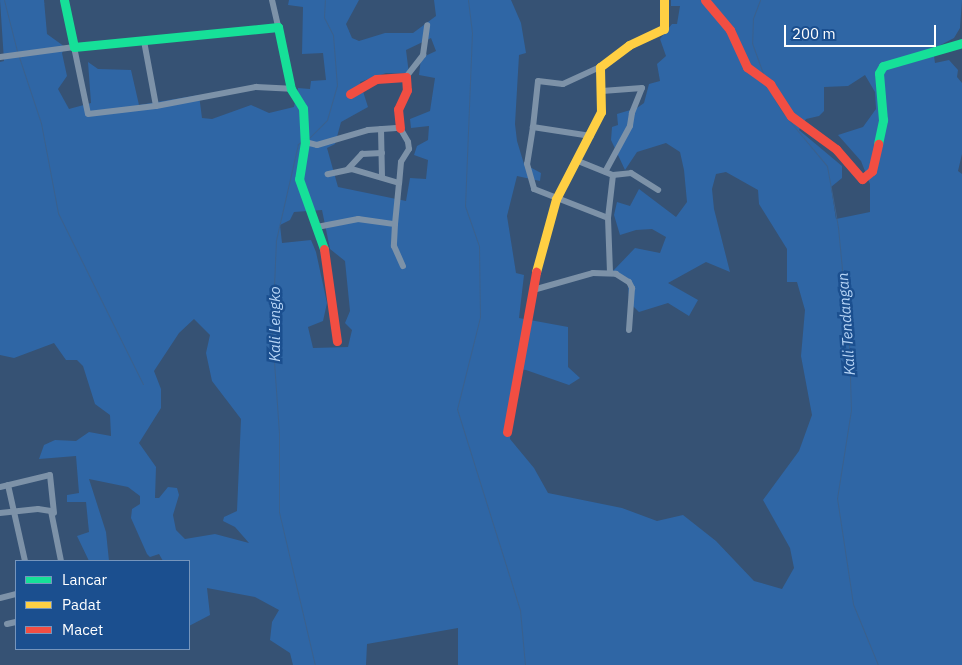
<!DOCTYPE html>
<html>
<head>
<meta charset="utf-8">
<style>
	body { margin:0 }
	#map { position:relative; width:962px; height:665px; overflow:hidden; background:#365274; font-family:"IBM Plex Sans",sans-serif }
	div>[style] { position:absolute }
	.green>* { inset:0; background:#2f66a5 }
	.stream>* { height:1px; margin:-0.5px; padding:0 0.5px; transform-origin:0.5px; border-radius:0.5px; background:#3b618d }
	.street>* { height:6px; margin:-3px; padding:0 3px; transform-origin:3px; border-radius:3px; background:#7d92a8 }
	.fast>* { height:9px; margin:-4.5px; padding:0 4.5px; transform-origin:4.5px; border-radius:4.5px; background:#16e098 }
	.slow>* { height:9px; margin:-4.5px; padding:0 4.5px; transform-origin:4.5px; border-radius:4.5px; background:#ffcf43 }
	.jam>* { height:9px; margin:-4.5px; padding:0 4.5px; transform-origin:4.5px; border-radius:4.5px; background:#f24e42 }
	span { translate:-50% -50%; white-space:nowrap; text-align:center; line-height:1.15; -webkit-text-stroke:5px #1b4f8f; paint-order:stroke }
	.water-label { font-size:15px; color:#b5d3f5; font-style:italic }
	.legend { position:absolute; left:15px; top:560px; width:175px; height:90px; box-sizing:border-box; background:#1b4f8f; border:1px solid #7695bc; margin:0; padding:6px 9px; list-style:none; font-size:15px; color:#fff }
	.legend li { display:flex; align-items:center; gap:10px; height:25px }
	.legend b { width:25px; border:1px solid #7695bc }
	.scale { position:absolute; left:784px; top:25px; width:152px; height:22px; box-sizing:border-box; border:2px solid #fff; border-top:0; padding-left:6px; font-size:15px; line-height:18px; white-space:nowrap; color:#fff; -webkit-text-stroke:4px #1b4f8f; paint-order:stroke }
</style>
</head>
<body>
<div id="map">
	<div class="green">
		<div style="clip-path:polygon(evenodd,0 0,44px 0,47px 34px,65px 47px,62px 53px,67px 76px,58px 89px,69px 109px,91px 103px,88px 62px,98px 69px,131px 70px,139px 105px,199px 95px,202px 118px,212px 119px,251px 105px,269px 113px,294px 107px,298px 88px,310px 89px,311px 81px,326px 80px,323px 53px,302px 54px,303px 7px,288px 5px,289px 0,359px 0,346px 24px,352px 38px,359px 41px,385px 33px,413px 33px,436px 16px,434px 0,511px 0,521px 23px,526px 53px,519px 55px,515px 124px,517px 141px,524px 164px,541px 173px,540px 181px,517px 176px,507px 216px,516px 273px,524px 275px,519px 318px,568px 327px,568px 367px,580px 378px,569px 385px,526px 370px,516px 369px,510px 439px,534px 468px,548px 493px,622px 508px,657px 521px,683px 515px,716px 541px,754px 581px,782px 589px,794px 568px,790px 548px,763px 500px,799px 451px,812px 415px,801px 356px,805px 310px,797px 282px,787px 282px,787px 249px,759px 204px,758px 190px,726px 172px,716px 174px,712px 189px,714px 209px,730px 272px,706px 262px,668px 283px,698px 300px,689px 316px,668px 303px,639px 312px,629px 302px,628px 284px,613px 271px,635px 248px,660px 253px,666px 237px,652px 229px,636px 230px,620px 235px,614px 215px,617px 202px,630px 206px,639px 189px,676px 217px,687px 202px,684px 170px,680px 152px,666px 143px,637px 152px,625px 170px,611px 140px,612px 127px,618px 125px,617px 114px,637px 108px,644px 103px,649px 84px,660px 81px,657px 64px,666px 56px,660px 39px,672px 24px,677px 24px,680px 6px,671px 6px,671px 0,962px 0,960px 28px,954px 38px,933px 49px,935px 63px,949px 60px,958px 70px,957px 77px,962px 83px,962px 154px,958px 171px,962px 174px,962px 665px,458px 665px,458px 628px,367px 644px,366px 665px,293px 665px,290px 653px,270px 640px,272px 622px,279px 610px,255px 597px,207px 588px,210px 615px,189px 626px,189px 561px,163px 561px,159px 554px,150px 557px,147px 554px,131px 518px,132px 509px,140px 504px,140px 496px,128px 487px,89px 479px,106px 532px,109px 561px,89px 561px,77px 536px,89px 532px,86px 502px,67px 502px,67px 495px,79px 493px,76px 456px,39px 459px,44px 445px,55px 440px,76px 441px,89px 432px,111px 436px,110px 415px,95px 404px,83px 366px,77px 360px,66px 360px,54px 343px,14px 358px,0 355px,0 62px,4px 61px,0 0,431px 38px,436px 51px,421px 58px,419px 75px,435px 78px,430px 111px,410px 119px,411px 128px,429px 126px,428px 140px,417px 146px,414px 155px,428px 160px,426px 179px,410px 178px,406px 201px,338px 187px,327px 148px,335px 144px,341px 122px,368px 107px,360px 82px,386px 73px,409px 74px,406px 50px,431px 38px,0 0,865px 75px,875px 92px,876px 109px,863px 127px,838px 135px,861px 161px,870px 184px,870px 212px,836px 219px,831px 187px,842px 178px,842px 166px,799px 130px,806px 119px,819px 116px,824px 111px,824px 87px,848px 86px,865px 75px,0 0,322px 210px,330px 249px,345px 261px,350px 311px,345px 323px,352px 330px,348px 347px,313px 348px,308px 327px,323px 321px,327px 303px,316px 252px,311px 240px,282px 243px,280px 225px,290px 220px,294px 212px,322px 210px,0 0,194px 319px,210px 335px,206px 353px,212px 381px,241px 419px,237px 511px,224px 517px,223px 521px,235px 527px,249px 543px,215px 534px,185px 539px,176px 530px,173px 515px,179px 495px,177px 488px,168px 487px,159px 498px,155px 498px,156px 467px,139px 443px,161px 408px,161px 389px,154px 371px,179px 333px,194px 319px)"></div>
	</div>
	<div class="stream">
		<div style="left:4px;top:0;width:53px;rotate:75.7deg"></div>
		<div style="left:468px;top:0;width:32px;rotate:83deg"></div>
		<div style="left:472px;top:32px;width:174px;rotate:92.3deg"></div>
		<div style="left:465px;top:206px;width:42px;rotate:70.7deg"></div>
		<div style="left:479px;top:246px;width:71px;rotate:89.2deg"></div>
		<div style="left:480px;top:317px;width:95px;rotate:104deg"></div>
		<div style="left:457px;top:409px;width:211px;rotate:72.6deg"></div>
		<div style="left:520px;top:610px;width:55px;rotate:84.8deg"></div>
		<div style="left:760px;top:0;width:19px;rotate:111deg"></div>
		<div style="left:753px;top:18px;width:25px;rotate:92deg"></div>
		<div style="left:752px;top:43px;width:33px;rotate:70deg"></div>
		<div style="left:19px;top:57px;width:70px;rotate:71.6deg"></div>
		<div style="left:41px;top:123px;width:92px;rotate:79.3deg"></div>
		<div style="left:58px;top:213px;width:191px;rotate:63.6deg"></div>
		<div style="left:774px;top:98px;width:19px;rotate:58deg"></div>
		<div style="left:788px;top:119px;width:61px;rotate:50.3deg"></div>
		<div style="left:827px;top:166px;width:62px;rotate:79.8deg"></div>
		<div style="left:838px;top:227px;width:118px;rotate:84.6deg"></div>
		<div style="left:849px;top:344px;width:66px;rotate:88.3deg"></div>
		<div style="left:851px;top:410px;width:89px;rotate:99deg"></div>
		<div style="left:837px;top:498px;width:107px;rotate:81.4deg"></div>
		<div style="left:853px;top:604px;width:66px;rotate:67.7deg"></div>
		<div style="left:309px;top:138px;width:25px;rotate:-45deg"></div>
		<div style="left:327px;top:120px;width:35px;rotate:-74deg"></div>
		<div style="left:337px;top:86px;width:51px;rotate:-94.5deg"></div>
		<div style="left:333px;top:35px;width:20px;rotate:-117deg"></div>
		<div style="left:324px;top:17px;width:17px;rotate:-87deg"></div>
		<div style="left:301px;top:142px;width:4px;rotate:146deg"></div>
		<div style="left:298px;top:144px;width:98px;rotate:102.9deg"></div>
		<div style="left:276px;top:240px;width:93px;rotate:92.5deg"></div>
		<div style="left:272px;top:333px;width:99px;rotate:86deg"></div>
		<div style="left:279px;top:432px;width:80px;rotate:90deg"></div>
		<div style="left:279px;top:512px;width:157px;rotate:76.8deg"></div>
	</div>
	<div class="street">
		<div style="left:272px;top:0;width:28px;rotate:77deg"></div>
		<div style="left:144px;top:41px;width:66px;rotate:79.5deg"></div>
		<div style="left:0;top:57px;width:75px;rotate:-7.7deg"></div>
		<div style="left:74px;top:47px;width:68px;rotate:78.2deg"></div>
		<div style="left:88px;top:114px;width:68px;rotate:-6.7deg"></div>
		<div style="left:156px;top:106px;width:102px;rotate:-10.8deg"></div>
		<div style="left:256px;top:87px;width:35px;rotate:3deg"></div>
		<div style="left:406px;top:77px;width:28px;rotate:-52deg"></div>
		<div style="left:423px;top:55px;width:30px;rotate:-82deg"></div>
		<div style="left:602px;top:91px;width:40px;rotate:-4.3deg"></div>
		<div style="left:642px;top:88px;width:27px;rotate:112deg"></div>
		<div style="left:632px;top:113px;width:13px;rotate:99deg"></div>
		<div style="left:630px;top:126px;width:52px;rotate:118.5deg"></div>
		<div style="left:533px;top:127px;width:37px;rotate:99deg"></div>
		<div style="left:527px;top:164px;width:26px;rotate:74deg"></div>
		<div style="left:534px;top:189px;width:79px;rotate:21.4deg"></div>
		<div style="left:381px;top:129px;width:47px;rotate:88.8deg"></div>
		<div style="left:591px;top:136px;width:59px;rotate:-171.2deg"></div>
		<div style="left:533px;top:127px;width:46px;rotate:-83.8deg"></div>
		<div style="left:538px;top:81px;width:25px;rotate:7deg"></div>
		<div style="left:563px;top:84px;width:41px;rotate:-24.7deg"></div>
		<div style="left:305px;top:142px;width:12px;rotate:14deg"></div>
		<div style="left:317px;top:145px;width:53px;rotate:-16.4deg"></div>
		<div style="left:368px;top:130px;width:32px;rotate:-4deg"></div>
		<div style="left:400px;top:128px;width:16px;rotate:60deg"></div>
		<div style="left:408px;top:142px;width:7px;rotate:82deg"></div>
		<div style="left:409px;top:149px;width:15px;rotate:122deg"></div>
		<div style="left:401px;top:162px;width:21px;rotate:95deg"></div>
		<div style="left:399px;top:183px;width:49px;rotate:-163.4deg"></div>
		<div style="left:352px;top:169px;width:25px;rotate:168deg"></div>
		<div style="left:578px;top:161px;width:38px;rotate:22deg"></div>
		<div style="left:613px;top:175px;width:43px;rotate:96.6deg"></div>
		<div style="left:608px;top:218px;width:55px;rotate:87.9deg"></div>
		<div style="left:348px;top:169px;width:21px;rotate:-47deg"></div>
		<div style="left:362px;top:154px;width:20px;rotate:-3deg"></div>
		<div style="left:613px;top:175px;width:18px;rotate:-6deg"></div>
		<div style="left:631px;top:173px;width:32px;rotate:32deg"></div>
		<div style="left:395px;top:224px;width:22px;rotate:93deg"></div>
		<div style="left:394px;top:246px;width:22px;rotate:66deg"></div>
		<div style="left:317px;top:227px;width:42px;rotate:-11deg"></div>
		<div style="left:358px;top:219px;width:37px;rotate:8deg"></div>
		<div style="left:395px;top:224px;width:41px;rotate:-84.4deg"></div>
		<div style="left:533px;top:290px;width:62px;rotate:-15.8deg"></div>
		<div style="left:593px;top:273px;width:23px;rotate:2deg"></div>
		<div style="left:616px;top:274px;width:15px;rotate:32deg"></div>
		<div style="left:629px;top:282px;width:7px;rotate:63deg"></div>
		<div style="left:632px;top:288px;width:42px;rotate:94.1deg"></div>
		<div style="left:8px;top:485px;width:78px;rotate:77.4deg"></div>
		<div style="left:0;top:487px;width:51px;rotate:-13.5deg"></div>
		<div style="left:50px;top:475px;width:38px;rotate:84deg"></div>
		<div style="left:0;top:513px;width:38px;rotate:-6deg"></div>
		<div style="left:38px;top:509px;width:13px;rotate:9deg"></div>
		<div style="left:51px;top:511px;width:51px;rotate:78.7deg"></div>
		<div style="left:0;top:598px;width:16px;rotate:-14deg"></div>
		<div style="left:7px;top:624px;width:9px;rotate:-13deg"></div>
	</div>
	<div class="fast">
		<div style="left:64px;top:0;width:48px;rotate:78deg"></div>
		<div style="left:74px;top:47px;width:205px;rotate:-5.6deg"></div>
		<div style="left:278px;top:27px;width:63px;rotate:78.2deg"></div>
		<div style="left:291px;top:89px;width:22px;rotate:58deg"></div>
		<div style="left:303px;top:108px;width:34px;rotate:87deg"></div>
		<div style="left:305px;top:142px;width:37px;rotate:99deg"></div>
		<div style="left:299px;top:179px;width:74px;rotate:70.3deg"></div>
		<div style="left:878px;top:144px;width:25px;rotate:-78deg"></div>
		<div style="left:883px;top:120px;width:47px;rotate:-94.9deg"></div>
		<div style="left:879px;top:73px;width:8px;rotate:-60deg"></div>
		<div style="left:883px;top:66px;width:82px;rotate:-16.2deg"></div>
	</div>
	<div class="slow">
		<div style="left:536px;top:272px;width:76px;rotate:-74.7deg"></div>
		<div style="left:556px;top:199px;width:98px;rotate:-62.7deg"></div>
		<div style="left:601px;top:112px;width:45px;rotate:-91.3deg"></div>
		<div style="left:600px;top:67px;width:36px;rotate:-37deg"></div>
		<div style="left:629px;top:45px;width:38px;rotate:-25deg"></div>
		<div style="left:664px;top:29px;width:29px;rotate:-90deg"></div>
	</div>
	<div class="jam">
		<div style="left:705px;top:0;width:39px;rotate:50deg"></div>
		<div style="left:730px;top:30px;width:41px;rotate:65.3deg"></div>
		<div style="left:747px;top:67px;width:29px;rotate:36deg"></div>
		<div style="left:770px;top:84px;width:38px;rotate:57deg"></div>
		<div style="left:791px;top:116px;width:56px;rotate:36.3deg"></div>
		<div style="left:836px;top:149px;width:40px;rotate:49deg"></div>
		<div style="left:862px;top:179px;width:13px;rotate:-39deg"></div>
		<div style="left:872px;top:171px;width:28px;rotate:-77deg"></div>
		<div style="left:350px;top:94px;width:30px;rotate:-30deg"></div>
		<div style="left:376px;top:79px;width:30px;rotate:-4deg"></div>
		<div style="left:406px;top:77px;width:13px;rotate:86deg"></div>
		<div style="left:407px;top:90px;width:21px;rotate:115deg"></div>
		<div style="left:398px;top:109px;width:19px;rotate:84deg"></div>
		<div style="left:324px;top:249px;width:93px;rotate:82deg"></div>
		<div style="left:507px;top:432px;width:163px;rotate:-79.7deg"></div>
	</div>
	<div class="water-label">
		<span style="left:275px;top:324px;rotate:-90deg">Kali Lengko</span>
		<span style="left:846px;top:324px;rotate:-94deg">Kali Tendangan</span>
	</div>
	<ul class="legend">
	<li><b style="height:6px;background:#16e098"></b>Lancar</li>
	<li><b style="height:6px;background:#ffcf43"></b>Padat</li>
	<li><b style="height:6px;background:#f24e42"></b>Macet</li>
	</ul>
	<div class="scale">200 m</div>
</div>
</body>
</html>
